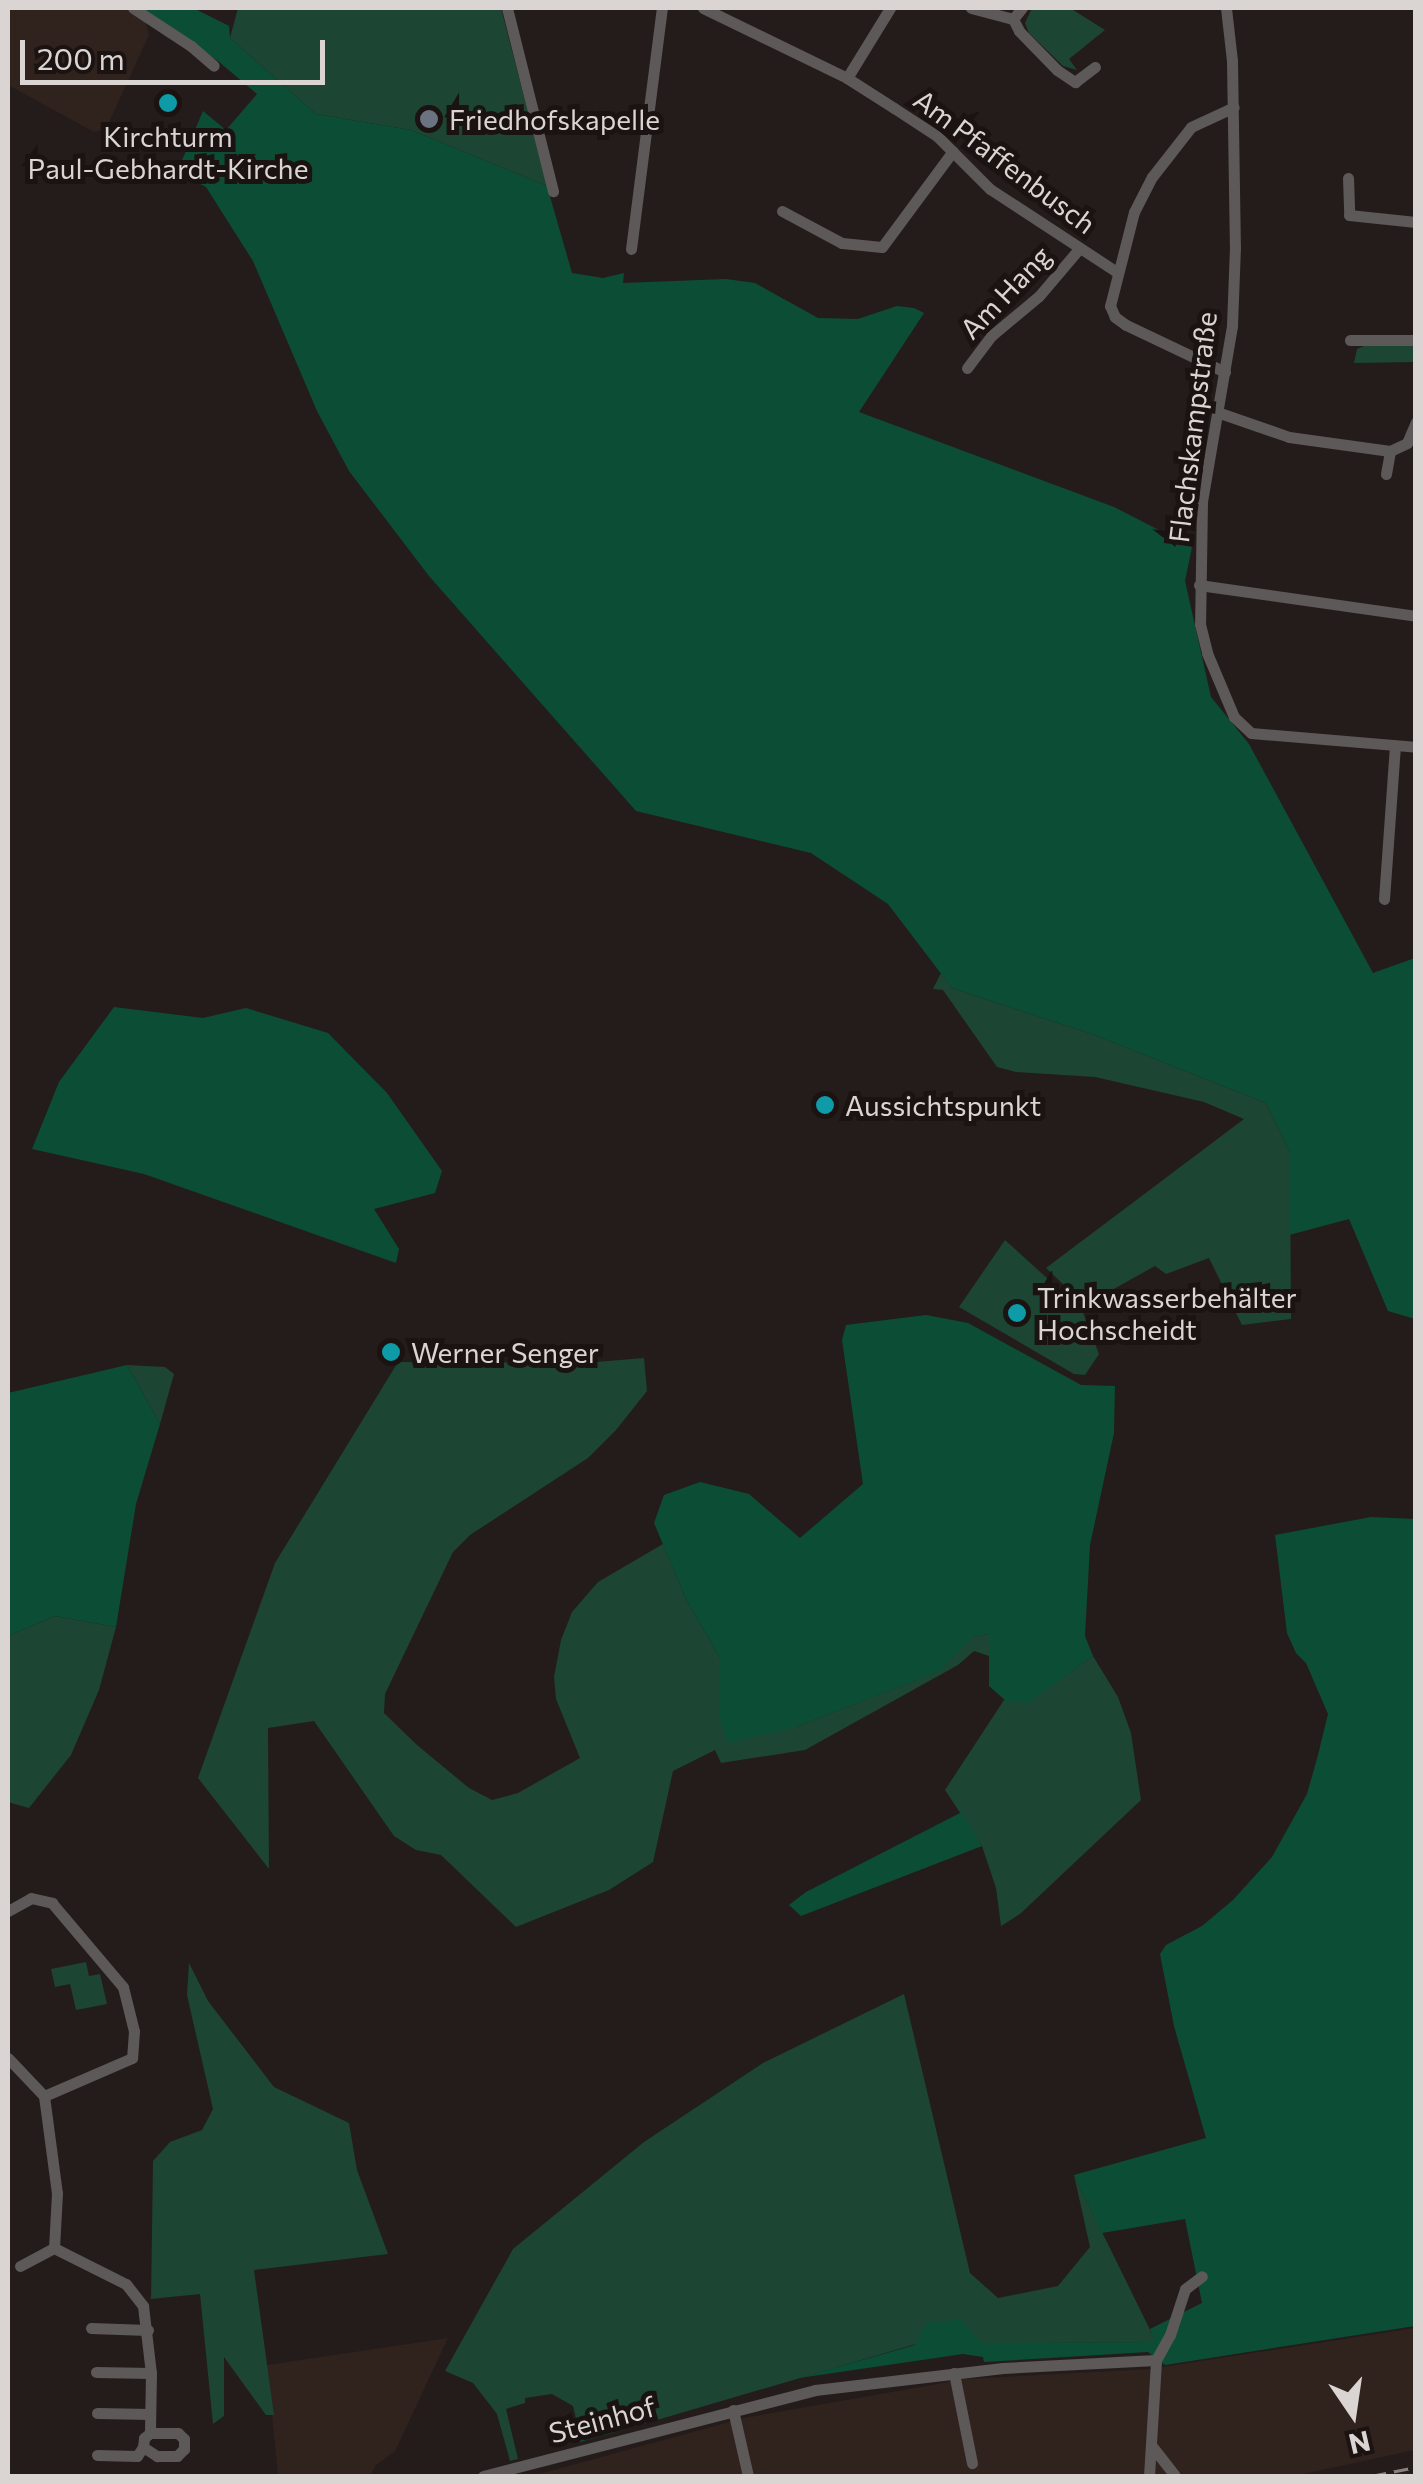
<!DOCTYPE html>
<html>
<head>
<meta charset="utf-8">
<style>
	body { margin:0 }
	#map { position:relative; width:1423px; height:2484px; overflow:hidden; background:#241c1a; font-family:Commissioner,sans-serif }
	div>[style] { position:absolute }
	.built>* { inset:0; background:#30221d }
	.green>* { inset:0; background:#1c4533 }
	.forest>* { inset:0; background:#0c4e35 }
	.street>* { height:11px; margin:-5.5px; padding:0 5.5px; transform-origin:5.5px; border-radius:5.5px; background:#5d5959 }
	.rail>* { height:2.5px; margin-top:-1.25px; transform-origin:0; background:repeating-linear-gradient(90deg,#888280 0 15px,transparent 0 23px) }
	.dots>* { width:28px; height:28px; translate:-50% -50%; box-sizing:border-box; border:5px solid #1b1311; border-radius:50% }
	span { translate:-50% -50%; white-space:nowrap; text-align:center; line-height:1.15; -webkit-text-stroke:10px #1b1311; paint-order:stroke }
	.poi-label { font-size:28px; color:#dad5d3 }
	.left { translate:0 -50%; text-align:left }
	.street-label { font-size:28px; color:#dad5d3 }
	.frame { position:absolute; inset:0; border:10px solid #dad5d3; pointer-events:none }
	.north { position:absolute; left:1303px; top:2364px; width:100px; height:100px; -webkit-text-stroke:8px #1b1311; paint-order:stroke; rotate:167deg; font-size:28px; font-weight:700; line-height:40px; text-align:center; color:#dad5d3 }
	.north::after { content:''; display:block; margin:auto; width:35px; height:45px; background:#dad5d3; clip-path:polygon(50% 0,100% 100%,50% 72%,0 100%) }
	.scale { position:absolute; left:20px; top:40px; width:305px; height:45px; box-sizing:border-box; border:5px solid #dad5d3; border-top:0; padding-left:12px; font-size:30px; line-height:35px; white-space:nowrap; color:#dad5d3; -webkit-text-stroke:8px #1b1311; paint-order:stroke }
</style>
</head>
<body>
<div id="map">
	<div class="built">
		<div style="clip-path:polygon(8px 8px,127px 8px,145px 19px,149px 35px,106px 129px,94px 132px,8px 85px)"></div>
		<div style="clip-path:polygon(1415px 2328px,1415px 2450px,1294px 2476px,532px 2476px,744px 2418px,966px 2379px,1150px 2369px)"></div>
		<div style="clip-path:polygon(448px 2338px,395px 2451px,376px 2465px,370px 2476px,278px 2476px,267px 2365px)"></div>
	</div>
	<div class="green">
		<div style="clip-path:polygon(238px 8px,501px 8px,547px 186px,411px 130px,316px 114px,230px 38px)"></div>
		<div style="clip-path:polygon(1032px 8px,1070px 8px,1105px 30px,1069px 59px,1077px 70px,1063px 66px,1029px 33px,1025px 23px)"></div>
		<div style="clip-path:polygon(1371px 343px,1415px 343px,1415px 362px,1354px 363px,1357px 349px)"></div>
		<div style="clip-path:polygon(941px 973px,952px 988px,1092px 1034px,1266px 1103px,1290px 1152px,1291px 1319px,1242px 1325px,1209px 1258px,1166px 1274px,1155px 1266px,1085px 1305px,1046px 1268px,1244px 1119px,1204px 1102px,1095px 1077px,1016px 1072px,997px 1067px,943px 990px,933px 989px)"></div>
		<div style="clip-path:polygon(1005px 1240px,1082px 1310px,1099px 1354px,1085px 1375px,1074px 1374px,959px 1307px)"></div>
		<div style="clip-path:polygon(644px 1358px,647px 1391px,616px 1430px,588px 1458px,470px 1535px,453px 1552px,385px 1694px,384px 1713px,417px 1745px,469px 1788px,492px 1800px,518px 1793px,580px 1758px,556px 1699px,554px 1677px,561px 1640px,572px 1612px,598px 1582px,663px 1544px,686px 1599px,720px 1658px,720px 1720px,796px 1727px,939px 1671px,972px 1637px,989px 1634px,989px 1656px,974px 1651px,958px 1665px,805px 1750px,721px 1763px,715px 1750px,673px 1771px,653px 1862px,609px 1890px,516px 1927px,441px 1855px,416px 1850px,394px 1836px,314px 1721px,268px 1728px,269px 1869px,198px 1778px,275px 1563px,398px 1362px,584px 1363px)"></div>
		<div style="clip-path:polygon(127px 1365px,165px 1367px,174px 1374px,160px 1424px)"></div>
		<div style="clip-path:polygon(55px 1616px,116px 1627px,99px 1690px,71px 1755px,29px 1808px,8px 1802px,8px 1636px)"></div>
		<div style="clip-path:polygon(1093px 1656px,1118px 1697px,1131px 1733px,1141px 1800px,1020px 1914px,1001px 1926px,996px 1888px,982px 1846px,945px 1790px,1004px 1700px,1028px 1702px)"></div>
		<div style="clip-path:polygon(86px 1962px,89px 1976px,100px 1974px,107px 2004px,76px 2010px,70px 1984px,55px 1987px,51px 1969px)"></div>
		<div style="clip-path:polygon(189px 1963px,208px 2001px,274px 2087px,349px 2123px,357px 2170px,388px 2254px,254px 2270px,274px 2415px,266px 2415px,224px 2357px,224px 2416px,213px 2424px,200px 2294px,151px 2299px,153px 2161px,170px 2142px,202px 2130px,213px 2109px,187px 1995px)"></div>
		<div style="clip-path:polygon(904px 1994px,970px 2273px,998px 2298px,1058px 2286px,1090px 2247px,1074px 2175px,1156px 2342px,916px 2344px,623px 2430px,618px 2415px,576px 2419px,573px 2406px,552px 2394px,525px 2398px,525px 2403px,506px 2409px,518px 2459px,510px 2461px,497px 2414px,473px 2383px,445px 2371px,513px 2249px,644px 2142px,763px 2063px)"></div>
	</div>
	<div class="forest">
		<div style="clip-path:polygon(136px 8px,193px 8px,229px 26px,230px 38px,316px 114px,411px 130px,547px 186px,572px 273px,603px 278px,624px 273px,623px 283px,726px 279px,755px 283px,818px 318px,858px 319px,897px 306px,914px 308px,924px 313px,859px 412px,1114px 507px,1192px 547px,1185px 581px,1211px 697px,1249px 744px,1373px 973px,1415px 958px,1415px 1319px,1388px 1311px,1349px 1219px,1289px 1235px,1290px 1152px,1266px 1103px,1092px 1034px,952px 988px,888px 904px,811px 853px,636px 811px,429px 576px,349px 471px,317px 411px,253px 261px,206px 187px,177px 172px,203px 111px,226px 130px,257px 94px,218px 61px)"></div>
		<div style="clip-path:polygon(114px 1007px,203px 1018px,246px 1008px,328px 1033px,387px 1093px,442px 1171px,435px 1193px,374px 1209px,399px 1249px,396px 1263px,144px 1174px,32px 1149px,59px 1082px)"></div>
		<div style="clip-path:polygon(926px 1315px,968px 1323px,1081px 1385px,1115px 1386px,1114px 1433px,1090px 1545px,1085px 1636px,1093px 1656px,1028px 1703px,1006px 1701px,989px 1686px,989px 1634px,973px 1637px,940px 1671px,796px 1727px,728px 1743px,720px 1720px,720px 1658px,686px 1599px,654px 1523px,664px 1495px,700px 1482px,749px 1494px,800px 1538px,863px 1484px,842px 1340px,846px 1325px)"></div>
		<div style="clip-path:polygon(127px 1365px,160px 1424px,136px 1504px,116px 1627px,55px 1616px,8px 1636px,8px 1393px)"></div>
		<div style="clip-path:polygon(1371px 1517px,1415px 1519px,1415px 2326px,1165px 2365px,1148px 2352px,984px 2362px,983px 2357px,963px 2354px,799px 2378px,915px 2345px,926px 2323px,961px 2319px,981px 2343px,1155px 2342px,1150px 2329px,1202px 2303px,1185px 2219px,1102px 2233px,1074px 2175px,1206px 2138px,1174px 2026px,1160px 1954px,1166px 1945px,1202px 1926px,1233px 1900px,1272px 1857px,1307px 1794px,1318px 1755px,1328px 1714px,1306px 1663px,1296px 1653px,1287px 1633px,1275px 1535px)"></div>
		<div style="clip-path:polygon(962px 1812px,982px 1846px,801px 1916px,789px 1905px,806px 1892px)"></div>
		<div style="clip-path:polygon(618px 2415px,623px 2430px,580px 2442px,576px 2419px)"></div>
	</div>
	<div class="street">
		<div style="left:133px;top:8px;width:69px;rotate:33.2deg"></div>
		<div style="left:191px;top:46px;width:30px;rotate:41deg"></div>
		<div style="left:507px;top:8px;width:189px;rotate:75.9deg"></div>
		<div style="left:703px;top:8px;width:160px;rotate:25.9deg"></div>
		<div style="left:847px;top:78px;width:56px;rotate:32.6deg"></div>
		<div style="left:894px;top:108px;width:51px;rotate:33.1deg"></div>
		<div style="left:937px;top:136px;width:75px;rotate:45deg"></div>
		<div style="left:990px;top:189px;width:152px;rotate:33.2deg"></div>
		<div style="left:971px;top:8px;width:43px;rotate:14.7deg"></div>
		<div style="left:1013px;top:19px;width:14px;rotate:-51deg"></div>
		<div style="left:1226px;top:8px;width:53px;rotate:83.5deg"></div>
		<div style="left:1232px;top:61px;width:186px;rotate:89.1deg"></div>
		<div style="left:1235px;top:247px;width:79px;rotate:92.2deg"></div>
		<div style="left:1232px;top:326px;width:179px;rotate:99.7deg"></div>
		<div style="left:1202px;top:502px;width:122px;rotate:90.9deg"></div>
		<div style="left:1200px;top:624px;width:30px;rotate:76deg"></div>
		<div style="left:1207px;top:653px;width:69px;rotate:67.1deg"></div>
		<div style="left:1234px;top:717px;width:23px;rotate:43deg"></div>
		<div style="left:1251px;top:733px;width:166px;rotate:4.8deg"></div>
		<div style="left:1013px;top:19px;width:13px;rotate:63deg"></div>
		<div style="left:1019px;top:31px;width:54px;rotate:45.7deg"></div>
		<div style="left:1057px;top:70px;width:22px;rotate:34deg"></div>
		<div style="left:1075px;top:82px;width:25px;rotate:-37deg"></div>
		<div style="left:847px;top:78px;width:82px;rotate:-58.4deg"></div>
		<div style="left:1348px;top:178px;width:37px;rotate:88deg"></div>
		<div style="left:1349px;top:215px;width:67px;rotate:6deg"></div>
		<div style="left:782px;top:211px;width:68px;rotate:28.1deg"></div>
		<div style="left:842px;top:243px;width:40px;rotate:5.7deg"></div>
		<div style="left:882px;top:247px;width:119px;rotate:-53.5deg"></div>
		<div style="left:631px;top:249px;width:243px;rotate:-82.7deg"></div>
		<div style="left:1350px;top:340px;width:66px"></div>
		<div style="left:967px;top:368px;width:40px;rotate:-53deg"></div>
		<div style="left:991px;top:336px;width:62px;rotate:-39.8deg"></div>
		<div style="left:1039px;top:296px;width:60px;rotate:-49.7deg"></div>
		<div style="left:1225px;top:372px;width:110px;rotate:-154.6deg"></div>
		<div style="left:1126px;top:325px;width:14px;rotate:-144deg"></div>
		<div style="left:1115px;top:317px;width:12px;rotate:-114deg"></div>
		<div style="left:1110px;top:306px;width:97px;rotate:-75.7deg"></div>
		<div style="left:1134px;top:212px;width:39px;rotate:-63deg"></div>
		<div style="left:1152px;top:177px;width:63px;rotate:-52deg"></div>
		<div style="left:1191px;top:127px;width:47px;rotate:-24.9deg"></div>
		<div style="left:1217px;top:412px;width:76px;rotate:19.1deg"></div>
		<div style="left:1289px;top:437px;width:102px;rotate:7.9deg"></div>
		<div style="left:1390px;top:451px;width:19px;rotate:-25deg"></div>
		<div style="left:1407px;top:443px;width:23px;rotate:-67deg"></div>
		<div style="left:1386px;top:474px;width:23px;rotate:-80deg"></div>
		<div style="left:1199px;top:585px;width:219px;rotate:8.1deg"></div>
		<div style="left:1384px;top:899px;width:154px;rotate:-85.9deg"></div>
		<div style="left:8px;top:1911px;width:26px;rotate:-29deg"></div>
		<div style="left:31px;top:1898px;width:22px;rotate:13deg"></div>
		<div style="left:52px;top:1903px;width:110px;rotate:49.8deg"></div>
		<div style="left:123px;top:1987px;width:45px;rotate:76deg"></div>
		<div style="left:134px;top:2031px;width:27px;rotate:94deg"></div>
		<div style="left:132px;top:2058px;width:96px;rotate:156.6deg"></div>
		<div style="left:8px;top:2058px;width:52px;rotate:46.5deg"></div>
		<div style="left:44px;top:2096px;width:98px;rotate:82.4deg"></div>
		<div style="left:57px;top:2193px;width:55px;rotate:93.1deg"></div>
		<div style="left:54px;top:2248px;width:80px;rotate:26.6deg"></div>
		<div style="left:126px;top:2284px;width:28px;rotate:52deg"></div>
		<div style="left:143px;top:2306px;width:67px;rotate:83.2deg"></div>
		<div style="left:151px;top:2373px;width:60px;rotate:91deg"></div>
		<div style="left:150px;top:2433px;width:8px;rotate:140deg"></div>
		<div style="left:144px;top:2438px;width:9px;rotate:96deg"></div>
		<div style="left:143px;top:2447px;width:17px;rotate:33deg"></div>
		<div style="left:157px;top:2456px;width:20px"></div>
		<div style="left:177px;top:2456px;width:10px;rotate:-45deg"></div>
		<div style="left:184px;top:2449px;width:10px;rotate:-90deg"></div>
		<div style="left:184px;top:2439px;width:8px;rotate:-135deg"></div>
		<div style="left:178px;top:2433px;width:28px;rotate:180deg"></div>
		<div style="left:20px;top:2266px;width:38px;rotate:-28deg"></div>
		<div style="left:91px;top:2328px;width:57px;rotate:2deg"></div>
		<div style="left:96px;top:2372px;width:55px;rotate:1deg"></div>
		<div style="left:954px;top:2373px;width:92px;rotate:78.7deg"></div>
		<div style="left:733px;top:2410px;width:68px;rotate:77.2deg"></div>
		<div style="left:97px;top:2413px;width:53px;rotate:1.1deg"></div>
		<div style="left:1151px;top:2445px;width:39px;rotate:52deg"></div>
		<div style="left:97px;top:2455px;width:40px;rotate:1.4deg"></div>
		<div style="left:137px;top:2456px;width:11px;rotate:-56deg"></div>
		<div style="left:483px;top:2476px;width:343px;rotate:-14.5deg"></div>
		<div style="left:815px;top:2390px;width:189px;rotate:-6.7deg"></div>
		<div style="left:1003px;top:2368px;width:153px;rotate:-3deg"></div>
		<div style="left:1149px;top:2476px;width:116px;rotate:-86.5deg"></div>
		<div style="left:1156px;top:2360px;width:29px;rotate:-61deg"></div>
		<div style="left:1170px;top:2335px;width:48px;rotate:-71.9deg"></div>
		<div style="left:1185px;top:2289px;width:21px;rotate:-37deg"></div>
	</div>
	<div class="rail">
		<div style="left:1371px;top:2476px;width:46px;rotate:-11.3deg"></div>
	</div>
	<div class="dots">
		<div style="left:168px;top:103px;background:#0f9aa8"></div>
		<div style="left:429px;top:119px;background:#6b7280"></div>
		<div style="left:825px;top:1105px;background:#0f9aa8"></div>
		<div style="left:1017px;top:1313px;background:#0f9aa8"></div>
		<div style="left:391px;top:1352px;background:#0f9aa8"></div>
	</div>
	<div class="poi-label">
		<span class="left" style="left:449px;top:119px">Friedhofskapelle</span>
		<span style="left:168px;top:152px">Kirchturm<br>Paul-Gebhardt-Kirche</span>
		<span class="left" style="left:845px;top:1105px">Aussichtspunkt</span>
		<span class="left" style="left:1037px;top:1313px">Trinkwasserbehälter<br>Hochscheidt</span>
		<span class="left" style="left:411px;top:1352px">Werner Senger</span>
	</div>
	<div class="street-label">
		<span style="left:1005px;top:161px;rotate:37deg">Am Pfaffenbusch</span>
		<span style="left:1005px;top:292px;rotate:-46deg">Am Hang</span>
		<span style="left:1192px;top:427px;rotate:-83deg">Flachskampstraße</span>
		<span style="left:602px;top:2419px;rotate:-15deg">Steinhof</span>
	</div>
	<div class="frame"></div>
	<div class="north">N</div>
	<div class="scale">200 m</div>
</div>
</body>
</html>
